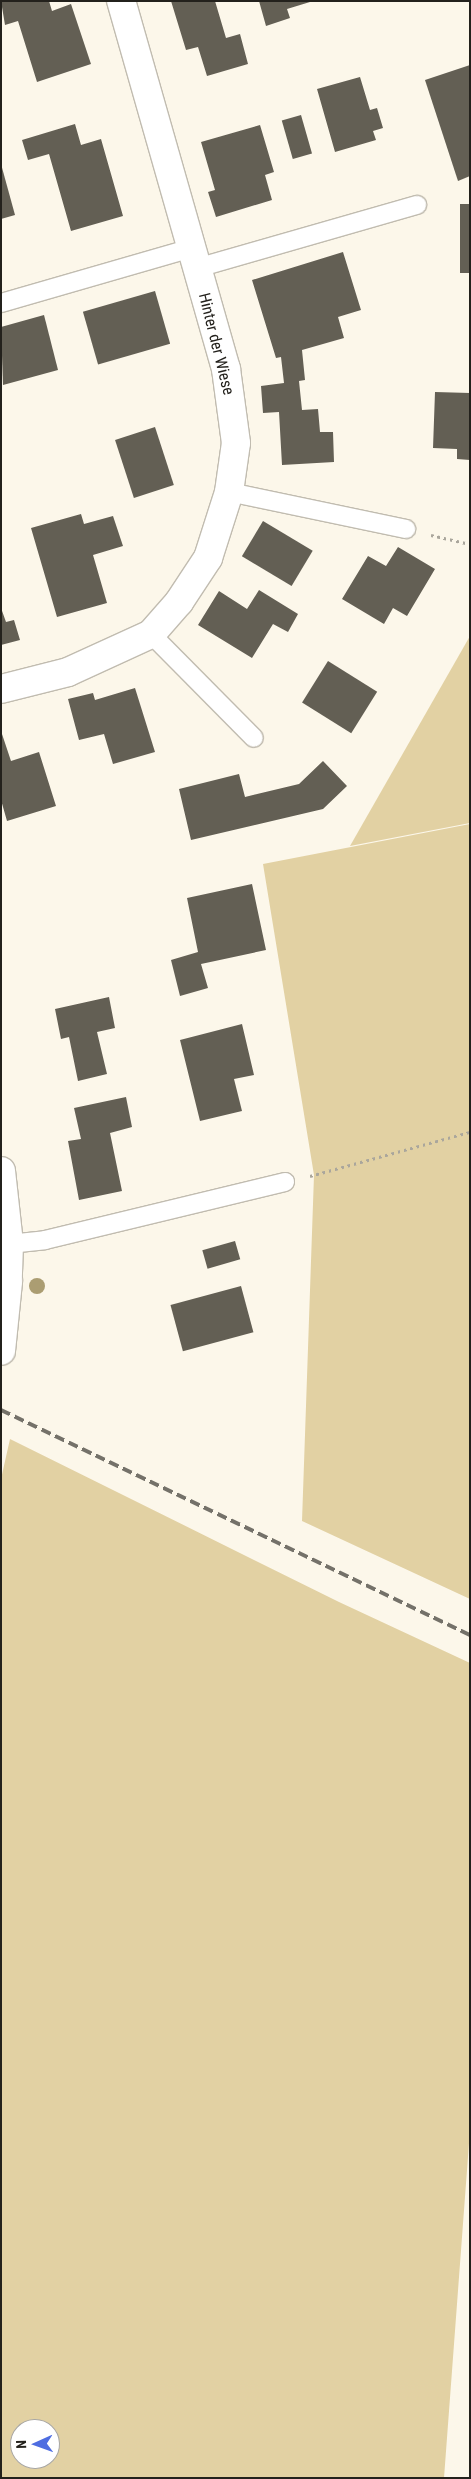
<!DOCTYPE html>
<html>
<head>
<meta charset="utf-8">
<style>
	body { margin:0 }
	#map { position:relative; width:471px; height:2479px; overflow:hidden; background:#fcf7ea; font-family:"Roboto Condensed",sans-serif }
	div>[style] { position:absolute }
	.green>* { inset:0; background:#e2d1a3 }
	.building>* { inset:0; background:#635f54; transform-origin:0 0 }
	.path>* { height:3px; margin-top:-1.5px; transform-origin:0; background:repeating-linear-gradient(90deg,#aaa69c 0 2.5px,transparent 0 6.5px) }
	.roads { filter:drop-shadow(1px 0 #c1bcb0) drop-shadow(-1px 0 #c1bcb0) drop-shadow(0 1px #c1bcb0) drop-shadow(0 -1px #c1bcb0) }
	.lane>* { height:18px; margin:-9px; padding:0 9px; transform-origin:9px; border-radius:9px; background:#fff }
	.street>* { height:28px; margin:-14px; padding:0 14px; transform-origin:14px; border-radius:14px; background:#fff }
	.secondary>* { height:28px; margin:-14px; padding:0 14px; transform-origin:14px; border-radius:14px; background:#fff }
	.rail>* { height:4px; margin-top:-2px; transform-origin:0; background:repeating-linear-gradient(90deg,#747169 0 10px,transparent 0 15px) }
	.trees>* { width:16px; height:16px; margin:-8px; border-radius:50%; background:#ab9d72 }
	span { translate:-50% -50%; white-space:nowrap; text-align:center; line-height:1.15; -webkit-text-stroke:5px #fff; paint-order:stroke }
	.street-label { font-size:16px; color:#23211c }
	.frame { position:absolute; inset:0; border:2px solid #23211c; pointer-events:none }
	.north { position:absolute; left:10px; top:2419px; width:50px; height:50px; box-sizing:border-box; background:#fff; border:1px solid #a7a6a4; border-radius:50%; rotate:268deg; font-size:14px; font-weight:700; line-height:20px; text-align:center; color:#23211c }
	.north::after { content:''; display:block; margin:auto; width:18px; height:22px; background:#4e6de1; clip-path:polygon(50% 0,100% 100%,50% 72%,0 100%) }
</style>
</head>
<body>
<div id="map">
	<div class="green">
		<div style="clip-path:polygon(470px 636px,470px 823px,350px 846px)"></div>
		<div style="clip-path:polygon(470px 824px,470px 1599px,302px 1521px,314px 1175px,263px 864px)"></div>
		<div style="clip-path:polygon(evenodd,10px 1439px,339px 1602px,470px 1663px,470px 2130px,444px 2478px,1px 2478px,1px 1479px,10px 1439px,20px 2429px,50px 2429px,50px 2459px,20px 2459px,20px 2429px)"></div>
	</div>
	<div class="building">
		<div style="clip-path:polygon(1px 1px,49px 1px,52px 11px,71px 4px,91px 64px,37px 82px,18px 21px,5px 25px)"></div>
		<div style="clip-path:polygon(171px 1px,215px 1px,226px 38px,240px 34px,248px 64px,207px 76px,198px 47px,186px 50px)"></div>
		<div style="clip-path:polygon(259px 1px,310px 1px,310px 2px,287px 9px,290px 18px,266px 26px)"></div>
		<div style="clip-path:polygon(470px 65px,470px 176px,458px 181px,425px 80px)"></div>
		<div style="clip-path:polygon(360px 77px,370px 110px,377px 108px,383px 128px,373px 131px,376px 140px,335px 152px,317px 89px)"></div>
		<div style="left:301px;top:115px;width:40px;height:20px;rotate:74deg"></div>
		<div style="clip-path:polygon(75px 124px,81px 145px,101px 139px,123px 216px,71px 231px,49px 154px,28px 160px,22px 140px)"></div>
		<div style="clip-path:polygon(260px 125px,274px 172px,265px 175px,272px 200px,216px 217px,208px 192px,215px 190px,201px 142px)"></div>
		<div style="clip-path:polygon(1px 164px,15px 215px,1px 219px)"></div>
		<div style="left:460px;top:204px;width:10px;height:69px"></div>
		<div style="clip-path:polygon(343px 252px,361px 310px,338px 317px,344px 338px,302px 350px,305px 380px,299px 381px,302px 410px,318px 409px,320px 432px,333px 432px,334px 462px,282px 465px,279px 412px,263px 413px,261px 386px,284px 383px,281px 357px,276px 358px,252px 280px)"></div>
		<div style="left:155px;top:291px;width:55px;height:75px;rotate:74deg"></div>
		<div style="clip-path:polygon(44px 315px,58px 370px,3px 385px,1px 327px)"></div>
		<div style="clip-path:polygon(435px 392px,470px 393px,470px 460px,457px 459px,457px 449px,433px 448px)"></div>
		<div style="left:155px;top:427px;width:61px;height:42px;rotate:72deg"></div>
		<div style="clip-path:polygon(81px 514px,84px 524px,113px 516px,123px 546px,93px 555px,107px 603px,57px 617px,31px 528px)"></div>
		<div style="left:263px;top:521px;width:58px;height:41px;rotate:31deg"></div>
		<div style="clip-path:polygon(398px 547px,435px 569px,407px 616px,393px 608px,384px 624px,342px 599px,368px 556px,386px 566px)"></div>
		<div style="clip-path:polygon(259px 590px,298px 614px,288px 632px,273px 624px,252px 658px,198px 625px,219px 591px,247px 609px)"></div>
		<div style="clip-path:polygon(1px 608px,6px 622px,14px 620px,20px 640px,1px 645px)"></div>
		<div style="left:328px;top:661px;width:58px;height:49px;rotate:32deg"></div>
		<div style="clip-path:polygon(135px 688px,155px 752px,113px 764px,104px 734px,79px 740px,68px 699px,93px 693px,95px 700px)"></div>
		<div style="clip-path:polygon(1px 731px,11px 761px,39px 752px,56px 806px,7px 821px,1px 800px)"></div>
		<div style="clip-path:polygon(323px 761px,347px 786px,323px 809px,191px 840px,179px 789px,239px 774px,245px 797px,299px 784px)"></div>
		<div style="clip-path:polygon(252px 884px,266px 950px,201px 964px,208px 988px,180px 996px,171px 960px,198px 952px,187px 898px)"></div>
		<div style="clip-path:polygon(109px 997px,115px 1028px,97px 1032px,107px 1074px,78px 1081px,69px 1037px,61px 1039px,55px 1009px)"></div>
		<div style="clip-path:polygon(242px 1024px,254px 1075px,234px 1079px,242px 1111px,200px 1121px,180px 1040px)"></div>
		<div style="clip-path:polygon(126px 1097px,132px 1127px,110px 1133px,122px 1191px,79px 1200px,68px 1141px,81px 1139px,74px 1108px)"></div>
		<div style="left:235px;top:1241px;width:19px;height:34px;rotate:74deg"></div>
		<div style="left:241px;top:1286px;width:48px;height:73px;rotate:75deg"></div>
	</div>
	<div class="path">
		<div style="left:431px;top:535px;width:40px;rotate:13deg"></div>
		<div style="left:310px;top:1176px;width:166px;rotate:-15.4deg"></div>
	</div>
	<div class="roads">
		<div class="lane">
			<div style="left:197px;top:268px;width:229px;rotate:-16deg"></div>
			<div style="left:1px;top:303px;width:198px;rotate:-16.1deg"></div>
			<div style="left:229px;top:492px;width:181px;rotate:11.8deg"></div>
			<div style="left:151px;top:634px;width:146px;rotate:45.3deg"></div>
			<div style="left:9px;top:1244px;width:36px;rotate:-6deg"></div>
			<div style="left:45px;top:1240px;width:247px;rotate:-13.6deg"></div>
		</div>
		<div class="street">
			<div style="left:1px;top:689px;width:69px;rotate:-14.2deg"></div>
			<div style="left:68px;top:672px;width:91px;rotate:-24.6deg"></div>
			<div style="left:151px;top:634px;width:43px;rotate:-48.8deg"></div>
			<div style="left:179px;top:602px;width:53px;rotate:-56.6deg"></div>
			<div style="left:208px;top:558px;width:69px;rotate:-72.3deg"></div>
			<div style="left:229px;top:492px;width:49px;rotate:-81.9deg"></div>
			<div style="left:236px;top:443px;width:75px;rotate:-97.7deg"></div>
			<div style="left:226px;top:369px;width:383px;rotate:-105.9deg"></div>
		</div>
		<div class="secondary">
			<div style="left:1px;top:1171px;width:73px;rotate:83.7deg"></div>
			<div style="left:9px;top:1244px;width:38px;rotate:92deg"></div>
			<div style="left:8px;top:1282px;width:69px;rotate:95.8deg"></div>
		</div>
	</div>
	<div class="rail">
		<div style="left:1px;top:1410px;width:520px;rotate:25.63deg"></div>
	</div>
	<div class="trees">
		<div style="left:37px;top:1286px"></div>
	</div>
	<div class="street-label">
		<span style="left:216px;top:344px;rotate:76deg">Hinter der Wiese</span>
	</div>
	<div class="frame"></div>
	<div class="north">N</div>
</div>
</body>
</html>
